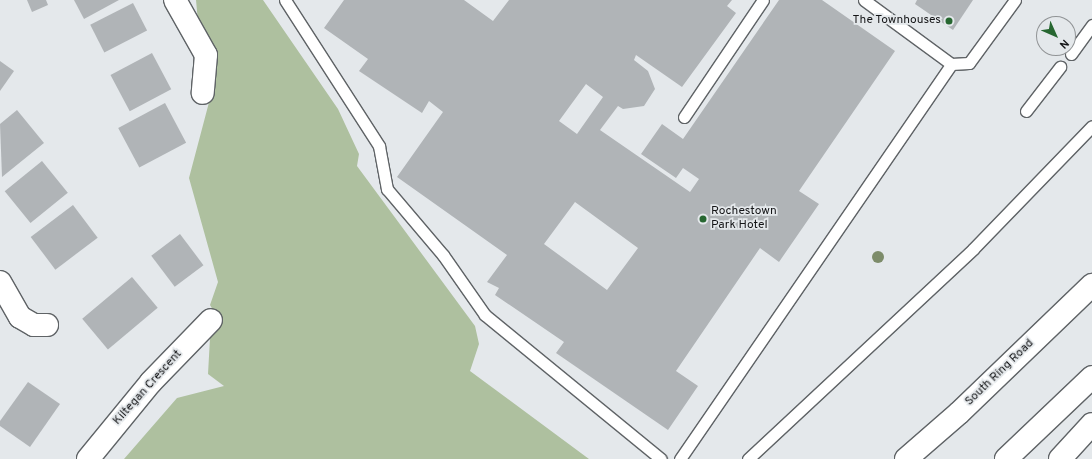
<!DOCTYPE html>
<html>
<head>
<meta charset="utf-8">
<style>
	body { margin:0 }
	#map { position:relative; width:1092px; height:459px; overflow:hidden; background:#e4e8eb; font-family:Overpass,sans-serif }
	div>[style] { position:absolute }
	.green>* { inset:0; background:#aec09f }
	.building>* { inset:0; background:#b0b4b7; transform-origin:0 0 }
	.roads { filter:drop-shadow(1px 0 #5f6366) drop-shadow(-1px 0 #5f6366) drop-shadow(0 1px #5f6366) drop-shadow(0 -1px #5f6366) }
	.lane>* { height:11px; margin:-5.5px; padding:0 5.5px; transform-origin:5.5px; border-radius:5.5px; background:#fff }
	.street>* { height:22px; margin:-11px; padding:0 11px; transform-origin:11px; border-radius:11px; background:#fff }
	.highway>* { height:22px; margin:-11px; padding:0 11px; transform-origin:11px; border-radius:11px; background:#fff }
	.trees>* { width:12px; height:12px; margin:-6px; border-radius:50%; background:#7d8c6a }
	.dots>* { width:11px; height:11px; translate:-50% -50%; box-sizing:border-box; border:2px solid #e4e8eb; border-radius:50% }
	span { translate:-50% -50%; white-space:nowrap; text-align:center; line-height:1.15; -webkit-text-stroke:3.5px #e4e8eb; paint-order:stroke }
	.poi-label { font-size:12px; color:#141517 }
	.right { translate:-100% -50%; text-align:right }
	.left { translate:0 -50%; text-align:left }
	.street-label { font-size:12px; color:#141517 }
	.north { position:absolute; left:1036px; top:16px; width:40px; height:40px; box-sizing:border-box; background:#e4e8eb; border:1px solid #919496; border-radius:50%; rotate:135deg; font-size:11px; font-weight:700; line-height:16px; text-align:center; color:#141517 }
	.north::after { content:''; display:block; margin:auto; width:14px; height:18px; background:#276731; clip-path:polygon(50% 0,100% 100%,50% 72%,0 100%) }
</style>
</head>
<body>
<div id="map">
	<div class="green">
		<div style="clip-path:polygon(196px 0,263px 0,338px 109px,359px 154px,357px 166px,475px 326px,479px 344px,470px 371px,589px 459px,124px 459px,177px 398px,224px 386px,208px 374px,210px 338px,222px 325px,210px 305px,218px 282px,189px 178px,212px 91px,198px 22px)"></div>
	</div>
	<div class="building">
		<div style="clip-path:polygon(27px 0,46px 0,48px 5px,32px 12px)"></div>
		<div style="clip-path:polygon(74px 0,119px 0,84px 19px)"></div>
		<div style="clip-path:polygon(evenodd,344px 0,464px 0,493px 21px,509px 0,732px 0,727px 6px,736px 13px,682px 87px,636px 55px,634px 60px,648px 71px,655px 89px,644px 106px,623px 109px,618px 106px,600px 130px,690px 192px,699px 179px,683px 168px,676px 178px,641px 154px,662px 124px,683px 139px,779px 0,822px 0,895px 51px,799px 191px,819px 204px,779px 262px,760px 248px,676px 371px,698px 386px,668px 430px,556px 353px,564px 342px,495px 295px,499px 288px,487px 282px,507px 255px,397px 177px,443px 112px,429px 101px,422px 113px,359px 71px,368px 59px,324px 28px,344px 0,586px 84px,603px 97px,577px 134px,559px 121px,586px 84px,344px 0,575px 202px,638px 248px,607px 290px,544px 244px,575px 202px)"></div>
		<div style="clip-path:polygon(917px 0,973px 0,953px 30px,915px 4px)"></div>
		<div style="left:133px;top:3px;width:31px;height:48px;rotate:63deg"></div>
		<div style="left:152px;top:53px;width:41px;height:47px;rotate:62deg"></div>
		<div style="clip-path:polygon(0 61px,14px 71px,0 91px)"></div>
		<div style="left:165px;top:103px;width:45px;height:53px;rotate:62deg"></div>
		<div style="clip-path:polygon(17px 110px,44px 143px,2px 177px,0 124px)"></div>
		<div style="left:42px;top:161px;width:41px;height:48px;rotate:51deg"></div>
		<div style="left:73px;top:205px;width:41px;height:53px;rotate:53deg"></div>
		<div style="left:180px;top:234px;width:39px;height:36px;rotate:53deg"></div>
		<div style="left:132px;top:277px;width:40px;height:65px;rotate:50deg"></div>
		<div style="clip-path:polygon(28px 382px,60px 404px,30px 447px,0 426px,0 421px)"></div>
	</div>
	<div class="roads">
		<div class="lane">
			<div style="left:285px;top:0;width:174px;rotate:57.2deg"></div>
			<div style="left:379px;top:146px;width:44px;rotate:79.5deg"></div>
			<div style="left:387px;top:189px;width:87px;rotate:49.7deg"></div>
			<div style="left:443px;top:255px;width:73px;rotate:55deg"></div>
			<div style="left:485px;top:315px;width:227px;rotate:39.3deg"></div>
			<div style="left:864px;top:0;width:108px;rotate:36.3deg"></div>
			<div style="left:951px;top:64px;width:18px;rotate:-3deg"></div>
			<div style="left:969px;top:63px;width:78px;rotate:-53.9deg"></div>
			<div style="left:1071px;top:54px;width:36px;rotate:-54deg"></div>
			<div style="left:1026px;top:111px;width:56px;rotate:-52.3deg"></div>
			<div style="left:684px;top:117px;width:141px;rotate:-56deg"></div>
			<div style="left:680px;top:459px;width:479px;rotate:-55.5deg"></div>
			<div style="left:748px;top:459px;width:308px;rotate:-43deg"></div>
			<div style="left:973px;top:249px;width:171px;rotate:-45.9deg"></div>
		</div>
		<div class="street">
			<div style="left:175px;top:0;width:63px;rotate:60.6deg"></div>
			<div style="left:206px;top:55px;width:38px;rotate:95deg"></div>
			<div style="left:0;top:282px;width:40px;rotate:60.3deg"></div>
			<div style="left:20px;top:317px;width:16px;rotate:30deg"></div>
			<div style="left:34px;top:325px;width:13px"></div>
			<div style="left:88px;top:459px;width:99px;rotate:-50.7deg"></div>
			<div style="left:151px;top:382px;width:86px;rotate:-45.9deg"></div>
		</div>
		<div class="highway">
			<div style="left:906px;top:459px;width:70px;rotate:-41deg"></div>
			<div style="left:959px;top:413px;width:185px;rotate:-43.9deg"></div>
			<div style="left:1006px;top:459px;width:119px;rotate:-43.6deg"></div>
			<div style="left:1060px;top:459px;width:47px;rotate:-47.6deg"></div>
		</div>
	</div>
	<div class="trees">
		<div style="left:878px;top:257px"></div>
	</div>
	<div class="dots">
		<div style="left:949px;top:21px;background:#276731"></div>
		<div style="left:703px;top:219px;background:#276731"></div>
	</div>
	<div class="poi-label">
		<span class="right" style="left:941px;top:21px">The Townhouses</span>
		<span class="left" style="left:711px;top:219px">Rochestown<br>Park Hotel</span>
	</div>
	<div class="street-label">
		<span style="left:1000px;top:373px;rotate:-44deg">South Ring Road</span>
		<span style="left:148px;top:388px;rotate:-48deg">Kiltegan Crescent</span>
	</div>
	<div class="north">N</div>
</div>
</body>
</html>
